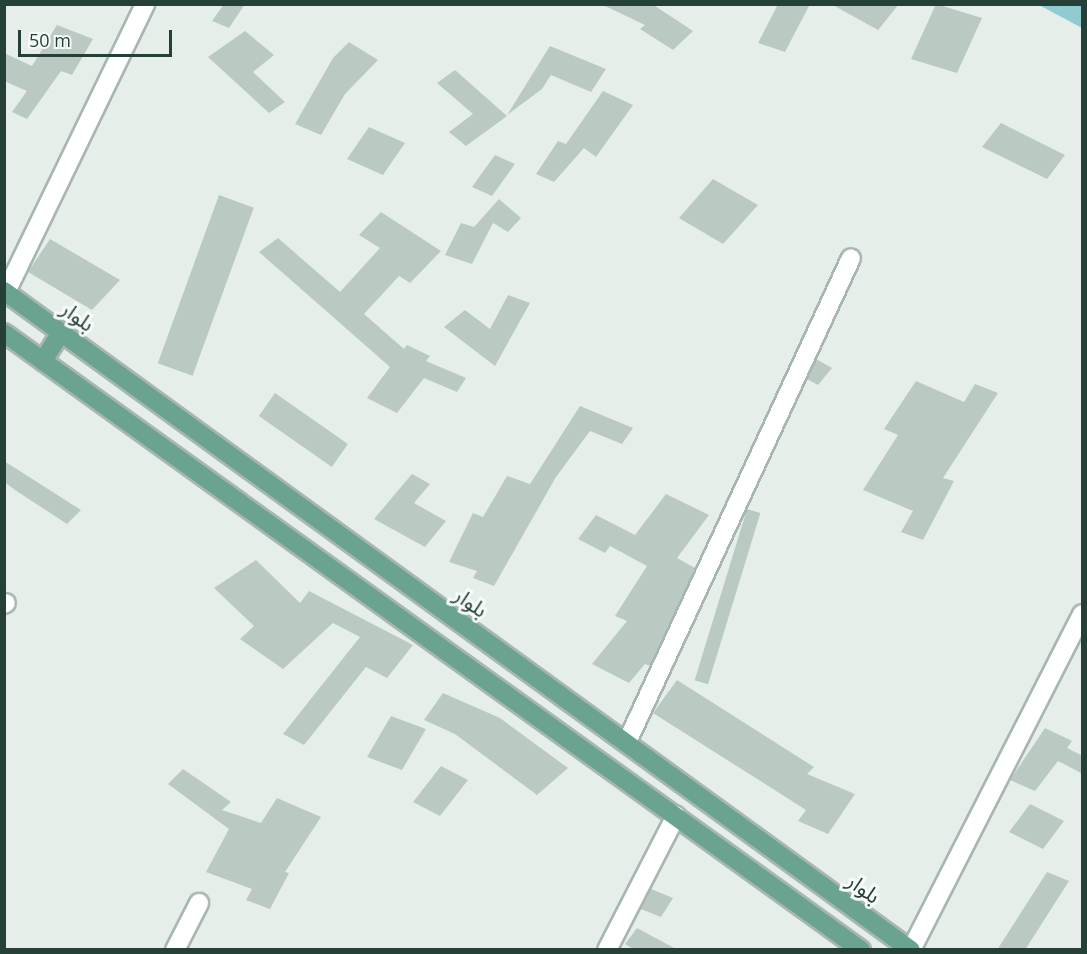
<!DOCTYPE html>
<html>
<head>
<meta charset="utf-8">
<style>
	body { margin:0 }
	#map { position:relative; width:1087px; height:954px; overflow:hidden; background:#e6eeea; font-family:"Open Sans","Noto Sans Arabic",sans-serif }
	div>[style] { position:absolute }
	.water>* { inset:0; background:#8fcbd1 }
	.building>* { inset:0; background:#bbc9c3; transform-origin:0 0 }
	.roads { filter:drop-shadow(2px 0 #a8b6b1) drop-shadow(-2px 0 #a8b6b1) drop-shadow(0 2px #a8b6b1) drop-shadow(0 -2px #a8b6b1) }
	.street>* { height:18px; margin:-9px; padding:0 9px; transform-origin:9px; border-radius:9px; background:#fff }
	.primary>* { height:18px; margin:-9px; padding:0 9px; transform-origin:9px; border-radius:9px; background:#6ba391 }
	span { translate:-50% -50%; white-space:nowrap; text-align:center; line-height:1.15; -webkit-text-stroke:6px #f6faf8; paint-order:stroke }
	.street-label { font-size:21px; color:#254037 }
	.frame { position:absolute; inset:0; border:6px solid #254037; pointer-events:none }
	.scale { position:absolute; left:18px; top:30px; width:154px; height:27px; box-sizing:border-box; border:3px solid #254037; border-top:0; padding-left:8px; font-size:18px; line-height:21px; white-space:nowrap; color:#254037; -webkit-text-stroke:4px #f6faf8; paint-order:stroke }
</style>
</head>
<body>
<div id="map">
	<div class="water">
		<div style="clip-path:polygon(1039px 5px,1082px 5px,1082px 28px)"></div>
	</div>
	<div class="building">
		<div style="clip-path:polygon(224px 4px,245px 4px,229px 28px,212px 21px)"></div>
		<div style="clip-path:polygon(601px 4px,652px 4px,693px 31px,673px 50px,640px 29px,645px 25px)"></div>
		<div style="clip-path:polygon(778px 4px,810px 4px,785px 52px,758px 43px)"></div>
		<div style="clip-path:polygon(831px 4px,899px 4px,878px 30px)"></div>
		<div style="clip-path:polygon(936px 4px,982px 18px,957px 73px,911px 59px)"></div>
		<div style="clip-path:polygon(57px 25px,93px 39px,72px 75px,61px 71px,27px 119px,12px 112px,27px 91px,4px 81px,4px 53px,32px 66px)"></div>
		<div style="clip-path:polygon(245px 31px,274px 55px,253px 72px,285px 102px,269px 113px,208px 57px)"></div>
		<div style="clip-path:polygon(349px 42px,378px 60px,345px 94px,321px 135px,295px 124px,333px 58px)"></div>
		<div style="clip-path:polygon(550px 46px,606px 69px,591px 92px,551px 75px,542px 89px,507px 115px)"></div>
		<div style="clip-path:polygon(455px 70px,507px 116px,466px 146px,449px 132px,473px 114px,437px 83px)"></div>
		<div style="clip-path:polygon(603px 91px,633px 105px,596px 157px,584px 148px,554px 182px,536px 174px,558px 141px,566px 144px)"></div>
		<div style="clip-path:polygon(1001px 123px,1065px 155px,1047px 179px,982px 147px)"></div>
		<div style="clip-path:polygon(369px 127px,405px 143px,383px 175px,347px 159px)"></div>
		<div style="clip-path:polygon(495px 155px,515px 164px,492px 196px,472px 187px)"></div>
		<div style="clip-path:polygon(713px 179px,758px 205px,723px 244px,679px 218px)"></div>
		<div style="left:219px;top:195px;width:37px;height:179px;rotate:20deg"></div>
		<div style="clip-path:polygon(499px 199px,521px 218px,508px 232px,493px 223px,472px 264px,445px 255px,461px 223px,474px 227px)"></div>
		<div style="clip-path:polygon(381px 212px,441px 251px,410px 283px,399px 276px,364px 314px,404px 349px,407px 345px,430px 356px,426px 361px,466px 378px,457px 392px,424px 378px,397px 413px,367px 398px,390px 367px,259px 252px,278px 238px,340px 292px,380px 248px,359px 235px)"></div>
		<div style="clip-path:polygon(50px 239px,120px 280px,92px 310px,28px 272px)"></div>
		<div style="clip-path:polygon(508px 295px,530px 303px,495px 366px,444px 327px,465px 310px,490px 329px)"></div>
		<div style="clip-path:polygon(816px 359px,832px 368px,818px 385px,807px 379px)"></div>
		<div style="clip-path:polygon(916px 381px,964px 402px,975px 384px,998px 393px,943px 478px,954px 481px,923px 540px,901px 532px,913px 511px,863px 490px,898px 435px,884px 429px)"></div>
		<div style="left:275px;top:393px;width:89px;height:28px;rotate:35deg"></div>
		<div style="clip-path:polygon(580px 406px,633px 428px,622px 444px,590px 431px,556px 477px,494px 586px,473px 578px,477px 571px,449px 562px,473px 513px,483px 517px,507px 476px,530px 484px)"></div>
		<div style="clip-path:polygon(4px 461px,81px 510px,67px 524px,18px 492px,4px 482px)"></div>
		<div style="clip-path:polygon(412px 474px,430px 484px,414px 503px,446px 521px,425px 547px,374px 519px)"></div>
		<div style="clip-path:polygon(666px 494px,709px 515px,677px 558px,695px 568px,650px 666px,645px 664px,629px 683px,592px 664px,627px 621px,615px 616px,647px 566px,610px 546px,605px 553px,578px 539px,596px 515px,635px 535px)"></div>
		<div style="left:747px;top:509px;width:14px;height:179px;rotate:17deg"></div>
		<div style="clip-path:polygon(256px 560px,300px 603px,309px 591px,413px 645px,387px 678px,366px 667px,304px 745px,283px 734px,360px 637px,333px 623px,283px 669px,240px 639px,254px 626px,214px 588px)"></div>
		<div style="clip-path:polygon(677px 680px,814px 767px,807px 774px,855px 794px,828px 834px,798px 821px,806px 810px,653px 713px)"></div>
		<div style="clip-path:polygon(443px 693px,500px 718px,568px 768px,537px 795px,455px 734px,424px 720px)"></div>
		<div style="clip-path:polygon(391px 716px,426px 729px,402px 770px,367px 757px)"></div>
		<div style="clip-path:polygon(1045px 728px,1072px 741px,1067px 748px,1083px 756px,1083px 774px,1058px 761px,1035px 791px,1010px 780px)"></div>
		<div style="clip-path:polygon(441px 766px,468px 780px,440px 816px,413px 802px)"></div>
		<div style="clip-path:polygon(183px 769px,231px 802px,222px 810px,261px 823px,277px 798px,321px 817px,285px 872px,289px 873px,270px 909px,246px 900px,252px 889px,206px 872px,229px 829px,168px 784px)"></div>
		<div style="clip-path:polygon(1030px 804px,1064px 821px,1043px 849px,1009px 832px)"></div>
		<div style="clip-path:polygon(1047px 872px,1069px 881px,1025px 950px,997px 950px)"></div>
		<div style="clip-path:polygon(651px 889px,673px 898px,661px 917px,641px 909px)"></div>
		<div style="clip-path:polygon(637px 928px,678px 950px,635px 950px,625px 944px)"></div>
	</div>
	<div class="roads">
		<div class="street">
			<div style="left:6px;top:292px;width:320px;rotate:-64.2deg"></div>
			<div style="left:4px;top:604px;width:2px;rotate:-27deg"></div>
			<div style="left:627px;top:742px;width:533px;rotate:-65.16deg"></div>
			<div style="left:175px;top:950px;width:53px;rotate:-62.9deg"></div>
			<div style="left:607px;top:950px;width:151px;rotate:-62.8deg"></div>
			<div style="left:911px;top:950px;width:377px;rotate:-63deg"></div>
		</div>
		<div class="primary">
			<div style="left:4px;top:291px;width:1121px;rotate:36deg"></div>
			<div style="left:4px;top:333px;width:1056px;rotate:35.75deg"></div>
			<div style="left:43px;top:361px;width:34px;rotate:-58deg"></div>
		</div>
	</div>
	<div class="street-label">
		<span style="left:78px;top:316px;rotate:36deg">بلوار</span>
		<span style="left:471px;top:602px;rotate:35deg">بلوار</span>
		<span style="left:864px;top:888px;rotate:36deg">بلوار</span>
	</div>
	<div class="frame"></div>
	<div class="scale">50 m</div>
</div>
</body>
</html>
